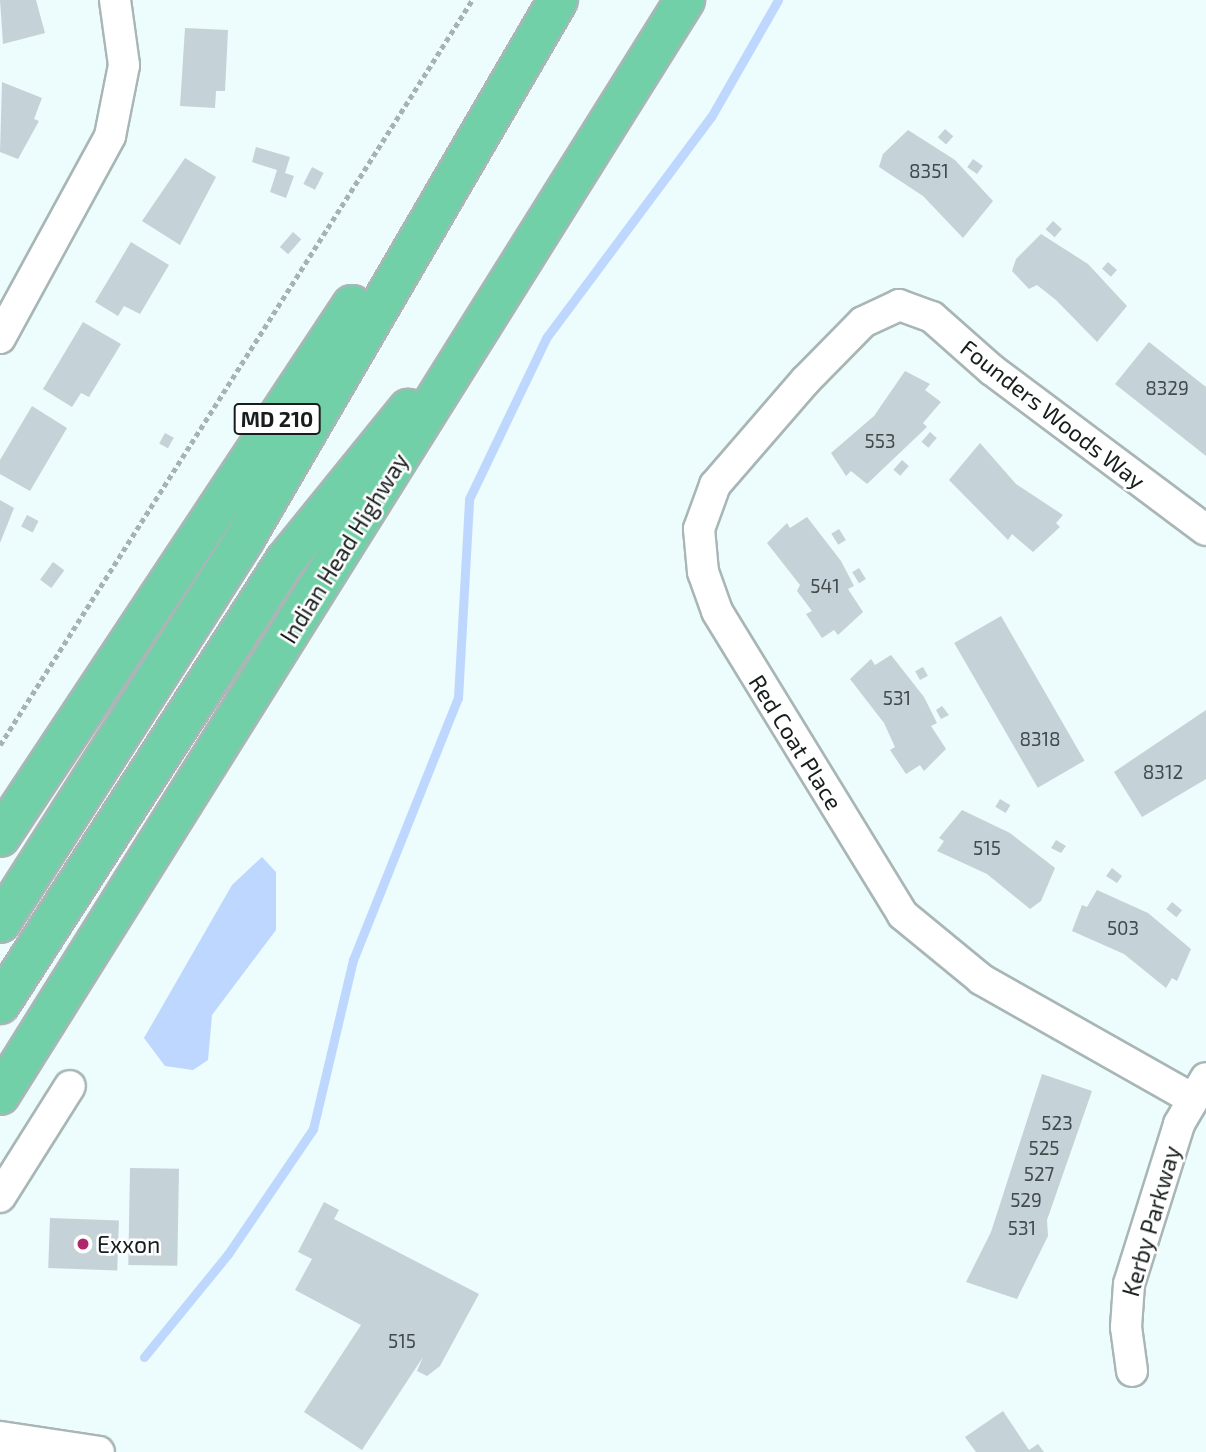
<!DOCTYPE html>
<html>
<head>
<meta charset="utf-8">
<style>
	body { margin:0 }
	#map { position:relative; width:1206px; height:1452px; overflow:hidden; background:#edfcfc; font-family:"Exo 2",sans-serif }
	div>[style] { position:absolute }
	.water>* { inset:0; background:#bed7fe }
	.stream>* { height:9px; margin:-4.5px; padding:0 4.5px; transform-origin:4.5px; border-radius:4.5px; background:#bed7fe }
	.building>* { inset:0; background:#c5d2d7; transform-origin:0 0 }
	.path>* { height:4.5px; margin-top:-2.25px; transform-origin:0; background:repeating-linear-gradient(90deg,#a7b3b3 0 5px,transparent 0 8.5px) }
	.roads { filter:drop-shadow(2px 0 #a8b6b6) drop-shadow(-2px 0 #a8b6b6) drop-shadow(0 2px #a8b6b6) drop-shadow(0 -2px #a8b6b6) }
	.minor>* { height:30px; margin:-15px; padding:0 15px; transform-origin:15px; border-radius:15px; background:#fff }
	.trunk>* { height:38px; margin:-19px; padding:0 19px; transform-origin:19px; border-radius:19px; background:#72d0a8 }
	.dots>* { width:19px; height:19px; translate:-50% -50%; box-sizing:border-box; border:4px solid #fff; border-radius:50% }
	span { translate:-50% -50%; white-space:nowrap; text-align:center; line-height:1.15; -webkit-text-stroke:5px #fff; paint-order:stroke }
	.number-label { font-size:19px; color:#424a4b }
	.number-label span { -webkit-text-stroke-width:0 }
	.shield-label span { padding:2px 5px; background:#fff; border:2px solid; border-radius:5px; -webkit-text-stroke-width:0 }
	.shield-label { font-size:21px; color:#171c1c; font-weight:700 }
	.street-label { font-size:23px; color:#171c1c }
	.poi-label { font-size:23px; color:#171c1c }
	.left { translate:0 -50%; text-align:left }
</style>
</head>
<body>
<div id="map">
	<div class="water">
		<div style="clip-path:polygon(262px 857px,276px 872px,276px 930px,212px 1015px,208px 1060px,193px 1070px,165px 1066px,144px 1038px,232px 885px)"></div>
	</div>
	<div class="stream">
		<div style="left:144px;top:1357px;width:133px;rotate:-50.8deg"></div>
		<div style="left:228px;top:1254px;width:151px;rotate:-55.8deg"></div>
		<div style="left:313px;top:1129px;width:174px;rotate:-76.7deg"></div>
		<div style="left:353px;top:960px;width:282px;rotate:-68.2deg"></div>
		<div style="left:458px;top:698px;width:199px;rotate:-86.8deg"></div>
		<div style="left:469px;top:499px;width:178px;rotate:-64.4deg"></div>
		<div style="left:546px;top:338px;width:276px;rotate:-53.3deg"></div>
		<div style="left:711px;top:117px;width:135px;rotate:-60.2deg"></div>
	</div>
	<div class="building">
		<div style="clip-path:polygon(0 0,36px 0,45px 33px,3px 44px)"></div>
		<div style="clip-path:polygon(185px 28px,228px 30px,225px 91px,216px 91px,215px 108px,180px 106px)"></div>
		<div style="clip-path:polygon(2px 82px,42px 98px,34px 119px,39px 121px,18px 159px,0 152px)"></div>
		<div style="left:945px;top:129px;width:11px;height:11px;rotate:41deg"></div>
		<div style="clip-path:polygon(908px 130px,955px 160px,993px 201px,963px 238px,923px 196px,879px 167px,883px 154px)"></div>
		<div style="clip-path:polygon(256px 147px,290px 157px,285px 173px,294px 176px,286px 198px,270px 192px,277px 170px,252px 162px)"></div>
		<div style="clip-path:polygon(185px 158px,216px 177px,180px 245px,142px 221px)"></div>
		<div style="left:973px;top:159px;width:12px;height:10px;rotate:35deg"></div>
		<div style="left:312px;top:167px;width:13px;height:19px;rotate:27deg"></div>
		<div style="left:1053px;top:221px;width:12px;height:11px;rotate:42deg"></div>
		<div style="left:293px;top:232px;width:11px;height:20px;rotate:41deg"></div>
		<div style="clip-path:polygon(1041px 234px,1088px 264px,1127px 306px,1097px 342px,1056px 300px,1037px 285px,1029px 289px,1012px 271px,1016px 259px)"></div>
		<div style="clip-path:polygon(131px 242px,169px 265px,140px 314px,124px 306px,118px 316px,95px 302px)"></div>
		<div style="left:1108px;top:262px;width:12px;height:9px;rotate:42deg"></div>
		<div style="clip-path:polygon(83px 322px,121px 344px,89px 397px,81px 393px,72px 407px,43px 389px)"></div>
		<div style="clip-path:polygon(1149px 342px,1206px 387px,1206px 456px,1115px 384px)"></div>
		<div style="clip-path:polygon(905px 371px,930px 384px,925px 390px,941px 402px,923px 423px,927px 427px,867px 484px,851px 471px,846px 476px,831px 453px,874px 416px)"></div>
		<div style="clip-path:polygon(32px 406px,67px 428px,30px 491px,0 474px,0 460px)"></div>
		<div style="left:930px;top:432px;width:9px;height:13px;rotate:41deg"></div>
		<div style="left:165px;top:433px;width:10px;height:12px;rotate:29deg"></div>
		<div style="clip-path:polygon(980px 443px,1016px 484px,1063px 515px,1056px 523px,1060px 527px,1033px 552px,1012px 534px,1008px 540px,949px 480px)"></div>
		<div style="left:902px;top:460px;width:9px;height:13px;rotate:41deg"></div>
		<div style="clip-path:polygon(0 500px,14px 508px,0 543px)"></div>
		<div style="left:27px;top:515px;width:13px;height:13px;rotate:27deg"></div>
		<div style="clip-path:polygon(807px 517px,841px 561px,854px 586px,848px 589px,863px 612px,838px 635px,834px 630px,822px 638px,806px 614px,812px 611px,797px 591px,800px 585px,767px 543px,787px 523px,790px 528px)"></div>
		<div style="left:839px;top:529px;width:13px;height:9px;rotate:58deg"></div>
		<div style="left:53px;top:562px;width:14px;height:22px;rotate:36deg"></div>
		<div style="left:859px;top:568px;width:13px;height:8px;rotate:58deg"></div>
		<div style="left:1001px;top:616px;width:167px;height:54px;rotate:60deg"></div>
		<div style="clip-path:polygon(891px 655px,924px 697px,937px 723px,931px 726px,946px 749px,924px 771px,920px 765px,906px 774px,890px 750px,895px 747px,884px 723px,850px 679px,871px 659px,875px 665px)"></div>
		<div style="left:923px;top:667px;width:10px;height:9px;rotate:61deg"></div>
		<div style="clip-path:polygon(942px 706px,949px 715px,941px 719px,936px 710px)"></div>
		<div style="clip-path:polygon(1206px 710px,1206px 779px,1142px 817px,1114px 772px)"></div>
		<div style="left:1000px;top:799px;width:12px;height:9px;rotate:31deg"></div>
		<div style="clip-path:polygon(962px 810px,1010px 833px,1055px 868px,1041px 901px,1030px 909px,987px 874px,937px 851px,944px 841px,939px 838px)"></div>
		<div style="clip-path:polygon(1056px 840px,1066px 846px,1061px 853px,1051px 848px)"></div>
		<div style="clip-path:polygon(1112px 868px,1122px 876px,1117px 883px,1106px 876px)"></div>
		<div style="clip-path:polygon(1097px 890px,1148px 913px,1191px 949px,1177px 981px,1172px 978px,1166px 988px,1124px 954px,1072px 931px,1082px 905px,1087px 907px)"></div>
		<div style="left:1172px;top:902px;width:13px;height:9px;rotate:39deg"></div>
		<div style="clip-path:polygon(1042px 1074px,1092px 1091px,1047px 1220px,1048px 1236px,1017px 1299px,966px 1282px,991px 1232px)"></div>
		<div style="left:130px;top:1168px;width:49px;height:97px;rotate:1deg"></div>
		<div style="clip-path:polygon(324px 1202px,339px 1210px,334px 1219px,479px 1294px,440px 1366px,427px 1376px,417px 1371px,423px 1357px,362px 1450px,304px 1412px,361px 1325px,295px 1290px,312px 1259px,298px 1252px)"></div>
		<div style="left:50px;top:1218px;width:69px;height:50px;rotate:2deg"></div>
		<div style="clip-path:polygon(1003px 1411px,1029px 1450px,1038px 1444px,1044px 1452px,976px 1452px,965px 1437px)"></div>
	</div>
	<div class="path">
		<div style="left:0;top:745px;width:882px;rotate:-57.64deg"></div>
	</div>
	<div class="roads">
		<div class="minor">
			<div style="left:0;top:338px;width:230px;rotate:-61.4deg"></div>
			<div style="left:110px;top:136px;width:72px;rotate:-78.8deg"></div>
			<div style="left:124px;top:65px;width:66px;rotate:-97.9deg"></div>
			<div style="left:1191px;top:1098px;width:241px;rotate:-150.5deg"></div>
			<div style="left:981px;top:979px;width:101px;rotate:-140.6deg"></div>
			<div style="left:903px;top:915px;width:356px;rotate:-121.5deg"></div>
			<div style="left:717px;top:611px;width:41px;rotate:-109.7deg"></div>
			<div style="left:703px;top:572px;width:43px;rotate:-95.3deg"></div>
			<div style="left:699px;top:529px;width:47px;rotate:-70deg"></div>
			<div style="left:715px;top:485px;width:139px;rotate:-49.1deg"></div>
			<div style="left:806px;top:380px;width:81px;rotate:-45.5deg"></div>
			<div style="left:863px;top:322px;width:40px;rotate:-25deg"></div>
			<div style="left:899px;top:305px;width:35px;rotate:20deg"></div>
			<div style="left:932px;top:317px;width:80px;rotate:41.5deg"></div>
			<div style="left:992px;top:370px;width:267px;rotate:36.8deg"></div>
			<div style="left:0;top:1197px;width:131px;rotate:-57.8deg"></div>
			<div style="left:1132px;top:1371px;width:44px;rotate:-97.8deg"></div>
			<div style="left:1126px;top:1327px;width:43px;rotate:-86deg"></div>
			<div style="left:1129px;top:1284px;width:168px;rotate:-72.6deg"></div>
			<div style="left:1179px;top:1124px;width:53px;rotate:-59.6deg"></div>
			<div style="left:0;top:1437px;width:100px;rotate:8.6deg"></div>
		</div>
		<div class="trunk">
			<div style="left:0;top:837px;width:638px;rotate:-56.51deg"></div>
			<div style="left:0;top:923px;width:456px;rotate:-57.5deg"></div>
			<div style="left:245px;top:538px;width:622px;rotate:-59.81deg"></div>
			<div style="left:0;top:1004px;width:527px;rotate:-57.25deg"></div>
			<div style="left:285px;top:561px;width:196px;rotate:-51deg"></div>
			<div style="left:0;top:1095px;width:1292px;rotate:-57.97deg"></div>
		</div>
	</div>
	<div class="dots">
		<div style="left:83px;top:1244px;background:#ae276d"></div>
	</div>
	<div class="number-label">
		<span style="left:929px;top:171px">8351</span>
		<span style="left:1167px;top:388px">8329</span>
		<span style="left:880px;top:441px">553</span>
		<span style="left:825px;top:586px">541</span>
		<span style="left:897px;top:698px">531</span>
		<span style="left:1040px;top:739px">8318</span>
		<span style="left:1163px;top:772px">8312</span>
		<span style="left:987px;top:848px">515</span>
		<span style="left:1123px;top:928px">503</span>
		<span style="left:1057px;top:1123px">523</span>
		<span style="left:1044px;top:1148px">525</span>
		<span style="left:1039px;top:1174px">527</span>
		<span style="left:1026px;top:1200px">529</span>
		<span style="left:1022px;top:1228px">531</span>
		<span style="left:402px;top:1341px">515</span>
	</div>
	<div class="shield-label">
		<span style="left:277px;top:419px">MD 210</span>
	</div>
	<div class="street-label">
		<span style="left:1053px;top:414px;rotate:38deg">Founders Woods Way</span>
		<span style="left:344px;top:548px;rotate:-58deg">Indian Head Highway</span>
		<span style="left:796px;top:742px;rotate:58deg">Red Coat Place</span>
		<span style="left:1151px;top:1221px;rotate:-74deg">Kerby Parkway</span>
	</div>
	<div class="poi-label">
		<span class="left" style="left:97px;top:1244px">Exxon</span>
	</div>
</div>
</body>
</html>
